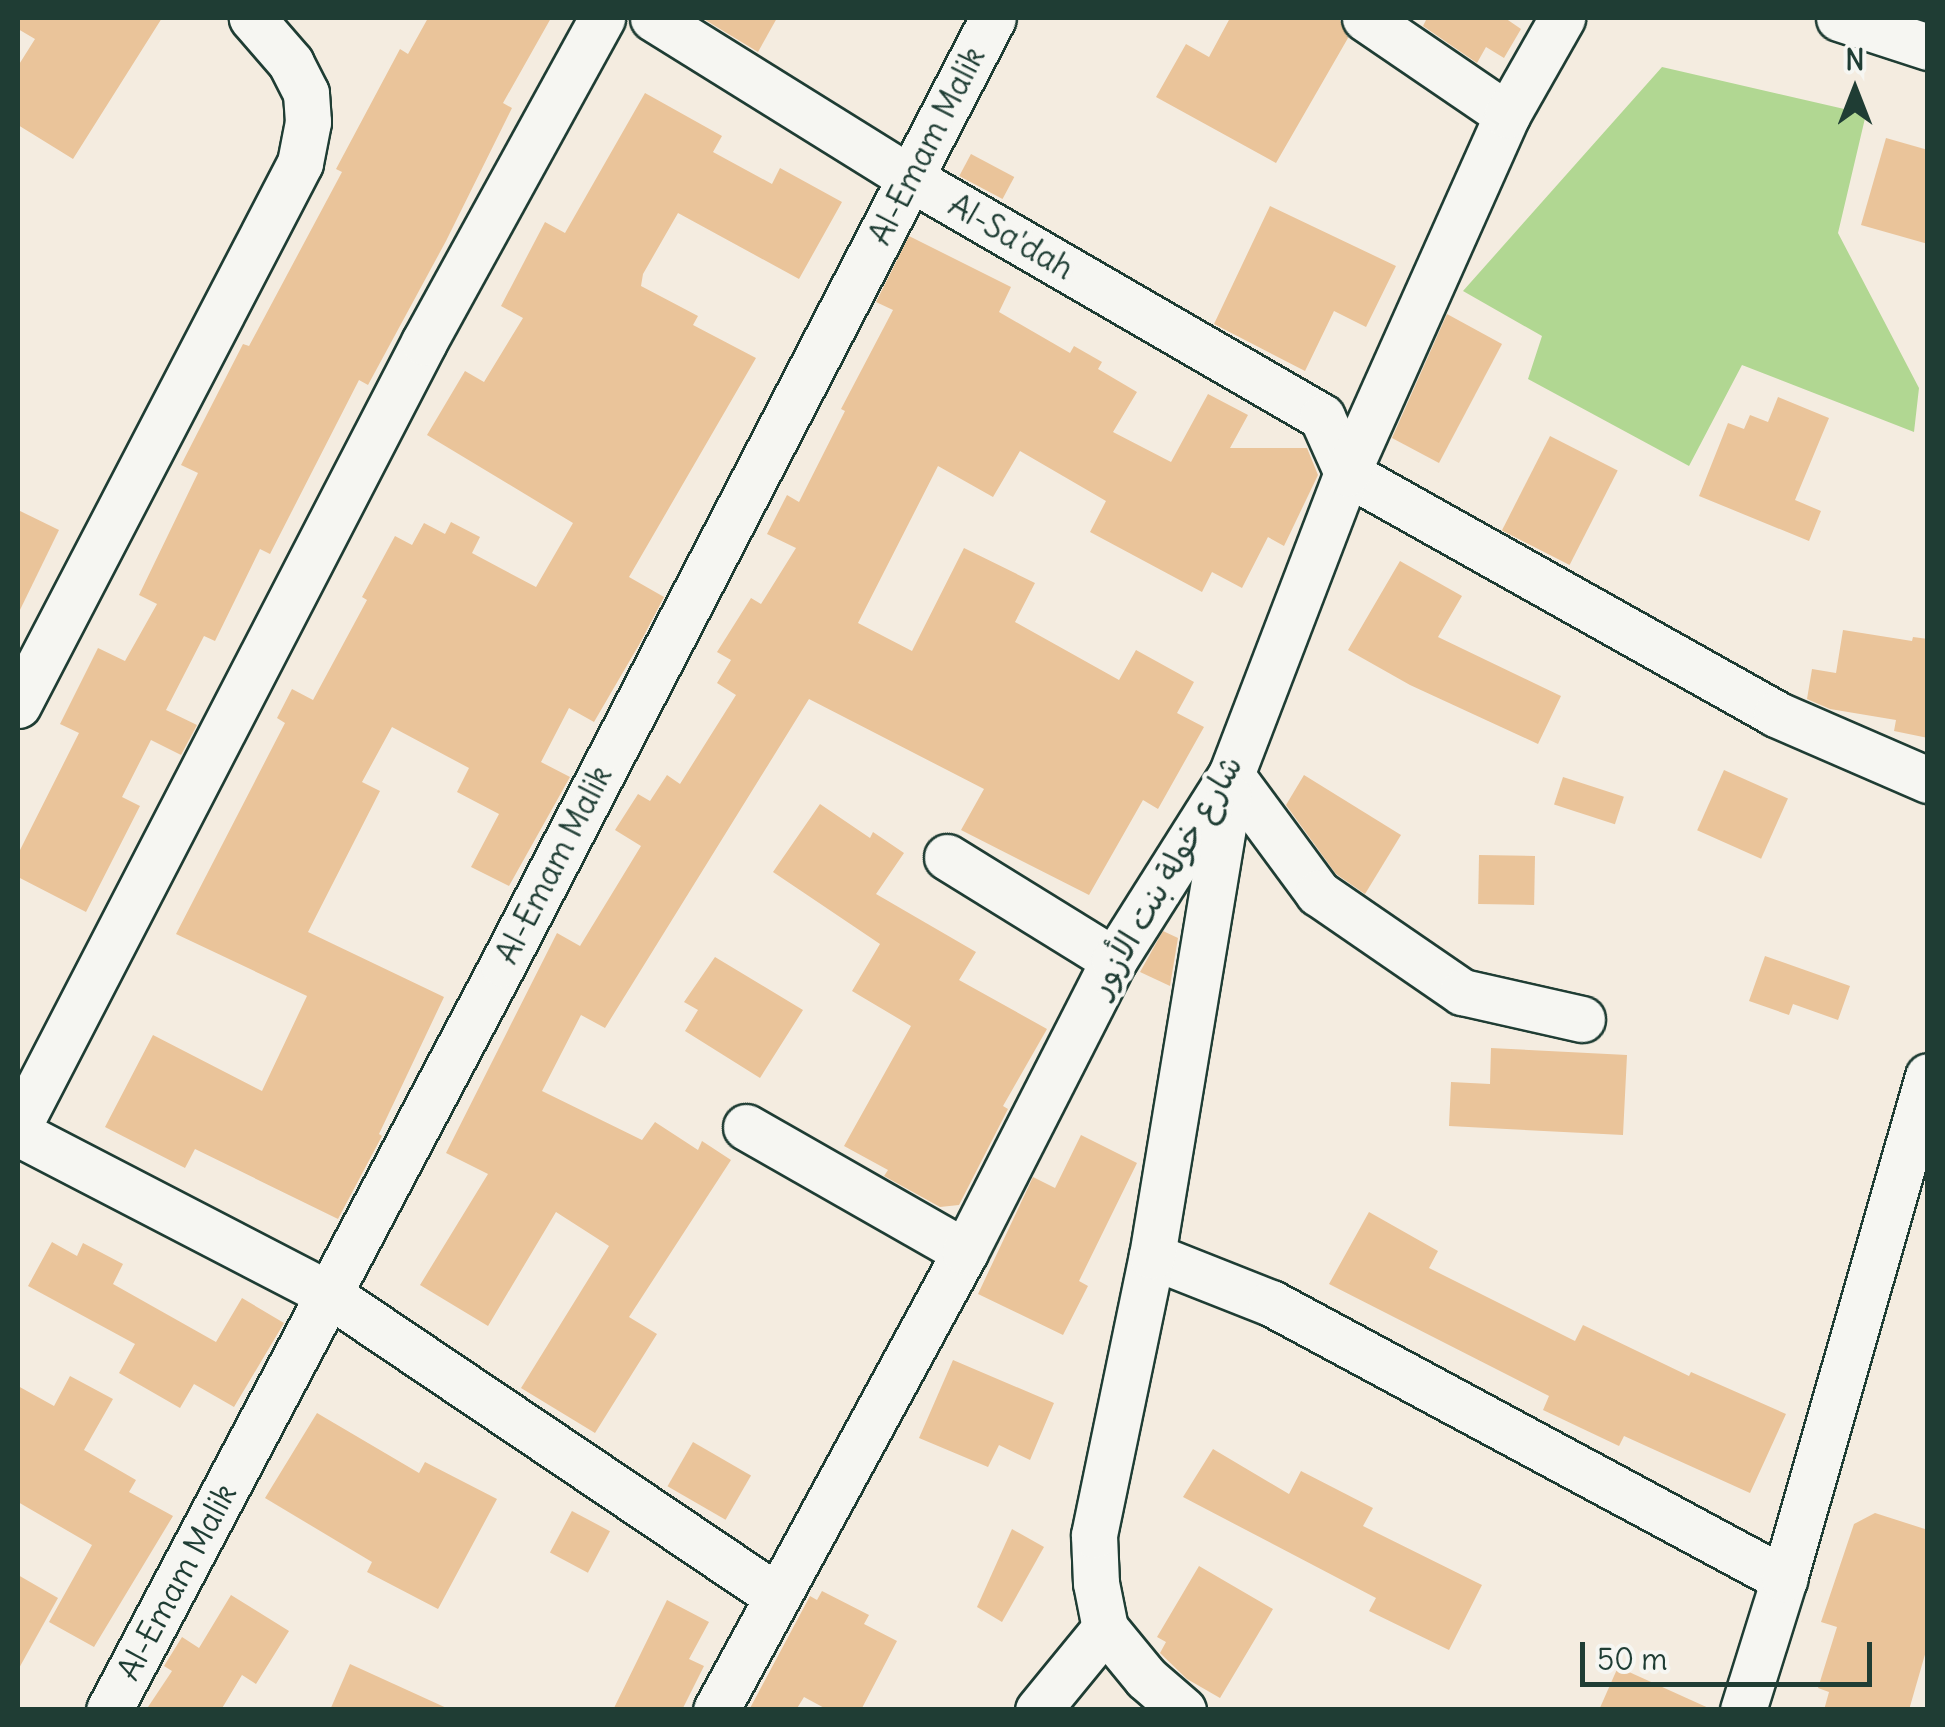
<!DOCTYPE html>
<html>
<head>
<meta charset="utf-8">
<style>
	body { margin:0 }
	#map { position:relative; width:1945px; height:1727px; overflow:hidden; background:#f4ece0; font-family:Delius,"Playpen Sans Arabic",sans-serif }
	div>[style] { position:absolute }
	.green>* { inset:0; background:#b1d792 }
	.building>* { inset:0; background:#eac49a; transform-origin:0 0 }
	.roads { filter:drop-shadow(2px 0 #1f3d34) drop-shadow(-2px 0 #1f3d34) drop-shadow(0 2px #1f3d34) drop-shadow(0 -2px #1f3d34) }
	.minor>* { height:45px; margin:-22.5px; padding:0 22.5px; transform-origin:22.5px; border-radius:22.5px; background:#f6f6f2 }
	span { translate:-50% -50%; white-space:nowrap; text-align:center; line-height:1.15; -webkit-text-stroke:9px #f6f6f2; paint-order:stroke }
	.street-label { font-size:32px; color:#1f3d34 }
	.frame { position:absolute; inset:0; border:20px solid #1f3d34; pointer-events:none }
	.north { position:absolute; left:1805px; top:40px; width:100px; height:100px; -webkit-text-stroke:8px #f6f6f2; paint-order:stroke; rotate:0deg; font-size:28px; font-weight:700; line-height:40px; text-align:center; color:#1f3d34 }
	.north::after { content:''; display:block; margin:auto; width:35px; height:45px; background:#1f3d34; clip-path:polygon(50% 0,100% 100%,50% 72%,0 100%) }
	.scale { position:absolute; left:1580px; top:1642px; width:292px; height:45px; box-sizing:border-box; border:5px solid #1f3d34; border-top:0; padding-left:12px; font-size:30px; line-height:35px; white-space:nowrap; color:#1f3d34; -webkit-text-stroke:8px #f6f6f2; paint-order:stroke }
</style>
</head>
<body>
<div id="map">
	<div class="green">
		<div style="clip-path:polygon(1662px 67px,1866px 114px,1838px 233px,1919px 388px,1914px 432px,1742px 365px,1689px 466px,1528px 379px,1542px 336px,1463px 291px)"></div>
	</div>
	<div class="building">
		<div style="clip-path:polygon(18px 18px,162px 18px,73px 159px,18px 125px,18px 66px,35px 39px,18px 29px)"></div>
		<div style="clip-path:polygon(428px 18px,551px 18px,503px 103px,512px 108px,446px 241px,368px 385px,359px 380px,270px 554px,260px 549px,215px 641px,204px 636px,166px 710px,197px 725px,181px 755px,151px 740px,122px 797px,140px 806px,86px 912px,18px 877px,18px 854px,79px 733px,60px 724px,98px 648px,125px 661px,157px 604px,139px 595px,198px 473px,181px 465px,243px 344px,249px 346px,342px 172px,336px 169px,400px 49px,408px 54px)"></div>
		<div style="clip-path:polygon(702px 18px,777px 18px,758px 52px)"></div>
		<div style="clip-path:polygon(1230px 18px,1339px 18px,1348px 38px,1276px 163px,1156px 97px,1186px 44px,1209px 57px)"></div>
		<div style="clip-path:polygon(1427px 18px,1505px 18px,1521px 29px,1504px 58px,1486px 47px,1477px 63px,1423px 26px)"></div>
		<div style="clip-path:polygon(645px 93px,722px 136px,713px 152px,772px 184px,780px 168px,842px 202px,799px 279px,678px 213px,643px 274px,641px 286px,698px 316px,693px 325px,756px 358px,629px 577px,664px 597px,640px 643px,594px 722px,569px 708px,541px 762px,570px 777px,509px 886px,471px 867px,499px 814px,457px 792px,469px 768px,392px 727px,362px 782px,380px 791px,308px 932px,444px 997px,379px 1134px,382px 1136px,338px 1219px,195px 1149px,185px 1168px,105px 1127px,153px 1035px,262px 1091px,307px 996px,176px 934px,285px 723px,277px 718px,292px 689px,313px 700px,367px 600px,362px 597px,395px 536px,412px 545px,424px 523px,445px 534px,451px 522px,480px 537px,472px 553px,536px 587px,573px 523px,427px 435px,465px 371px,484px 382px,523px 318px,501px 306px,545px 222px,565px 233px)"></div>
		<div style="clip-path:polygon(1886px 138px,1928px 150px,1928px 244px,1861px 225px)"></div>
		<div style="left:971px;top:154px;width:49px;height:25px;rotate:28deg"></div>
		<div style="clip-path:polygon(1270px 206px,1396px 266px,1366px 327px,1334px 311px,1305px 371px,1214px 324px)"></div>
		<div style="clip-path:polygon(909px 236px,1011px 287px,999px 312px,1070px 353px,1074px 346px,1102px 362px,1098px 369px,1137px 392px,1113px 432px,1171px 462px,1208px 394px,1248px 415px,1230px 448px,1307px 448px,1318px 475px,1284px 546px,1268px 537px,1242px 588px,1212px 572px,1202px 592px,1090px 532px,1106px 501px,1020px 451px,993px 497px,938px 466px,858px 623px,912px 651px,964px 548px,1035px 583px,1015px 622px,1119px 680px,1136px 650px,1194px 682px,1177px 713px,1204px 727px,1158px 809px,1143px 800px,1089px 895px,961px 830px,984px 789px,809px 699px,605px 1028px,581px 1015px,542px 1091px,642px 1140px,655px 1122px,698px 1150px,702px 1141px,731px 1160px,629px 1317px,657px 1334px,595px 1433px,521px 1388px,609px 1246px,556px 1212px,488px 1326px,420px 1285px,488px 1174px,446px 1153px,557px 933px,580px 946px,641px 846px,615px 830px,638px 794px,650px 801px,667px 775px,680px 784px,736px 695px,717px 683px,731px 660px,717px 652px,751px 598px,761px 604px,796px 548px,767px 534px,787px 495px,799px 502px,845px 411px,841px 409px,893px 310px,876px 302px)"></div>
		<div style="clip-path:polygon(1447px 314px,1502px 344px,1439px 463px,1392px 438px)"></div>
		<div style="clip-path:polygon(1778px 397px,1829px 418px,1795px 500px,1821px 511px,1809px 541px,1699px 496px,1728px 423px,1744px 429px,1750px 415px,1768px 422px)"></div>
		<div style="left:1550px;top:436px;width:76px;height:106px;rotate:27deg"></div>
		<div style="clip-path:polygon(18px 510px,59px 530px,18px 614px)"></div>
		<div style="clip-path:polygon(1400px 561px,1462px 596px,1438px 637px,1561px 696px,1538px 744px,1410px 685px,1348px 650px)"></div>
		<div style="clip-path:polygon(1843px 630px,1912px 641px,1913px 637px,1928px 639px,1928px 738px,1894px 731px,1896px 720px,1830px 709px,1807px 699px,1812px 669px,1836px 673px)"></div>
		<div style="left:1724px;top:770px;width:70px;height:66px;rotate:24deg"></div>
		<div style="clip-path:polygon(1304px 775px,1401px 835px,1365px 894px,1336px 874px,1286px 805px)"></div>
		<div style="left:1563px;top:777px;width:64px;height:29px;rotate:18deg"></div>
		<div style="clip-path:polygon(820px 804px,870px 838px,873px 832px,904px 853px,876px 894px,976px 952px,959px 980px,1047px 1029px,1003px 1106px,1008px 1109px,959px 1205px,940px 1207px,884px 1176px,888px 1170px,844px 1146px,911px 1026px,852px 991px,880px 944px,773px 872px)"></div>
		<div style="left:1479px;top:855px;width:56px;height:49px;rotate:1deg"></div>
		<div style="clip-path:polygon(1163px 931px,1178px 938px,1170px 986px,1140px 972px)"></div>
		<div style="clip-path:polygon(1765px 956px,1850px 986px,1838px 1020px,1793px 1004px,1789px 1015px,1749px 1001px)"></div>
		<div style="clip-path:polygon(715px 957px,803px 1010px,760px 1078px,685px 1031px,698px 1010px,684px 1002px)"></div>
		<div style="clip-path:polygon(1491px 1048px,1627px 1055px,1623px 1135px,1449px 1126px,1451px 1082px,1490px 1084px)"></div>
		<div style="clip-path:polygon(1081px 1135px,1137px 1163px,1079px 1281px,1088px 1286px,1063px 1335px,978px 1294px,1033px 1177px,1055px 1188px)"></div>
		<div style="clip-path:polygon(1369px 1212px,1438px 1251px,1429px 1268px,1575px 1341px,1583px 1325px,1689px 1376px,1691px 1372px,1786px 1414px,1750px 1493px,1624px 1436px,1619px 1446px,1543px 1410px,1549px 1396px,1329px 1284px)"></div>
		<div style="clip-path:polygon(52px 1242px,77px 1256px,83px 1243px,123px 1264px,113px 1284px,216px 1342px,242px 1298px,284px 1323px,234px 1407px,194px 1384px,180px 1408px,119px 1373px,135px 1344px,28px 1286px)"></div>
		<div style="clip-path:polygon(953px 1360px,1054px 1403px,1030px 1460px,999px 1445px,988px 1467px,919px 1438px)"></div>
		<div style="clip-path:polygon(70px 1376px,113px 1399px,84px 1450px,136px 1480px,129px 1492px,173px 1516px,94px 1647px,49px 1622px,92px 1545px,18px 1502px,18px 1386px,54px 1406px)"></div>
		<div style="clip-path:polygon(317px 1413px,419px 1473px,425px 1462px,497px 1499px,438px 1609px,367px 1572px,372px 1562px,265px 1498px)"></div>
		<div style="left:693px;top:1442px;width:67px;height:51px;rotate:30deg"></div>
		<div style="clip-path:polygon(1213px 1449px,1289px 1494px,1301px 1471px,1373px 1508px,1363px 1526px,1482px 1585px,1449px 1650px,1369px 1611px,1376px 1598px,1183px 1497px)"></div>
		<div style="left:572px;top:1511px;width:43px;height:47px;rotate:28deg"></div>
		<div style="clip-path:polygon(1875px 1513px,1928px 1530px,1928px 1644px,1909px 1710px,1824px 1710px,1829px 1692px,1818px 1688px,1837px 1627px,1821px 1622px,1854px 1524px)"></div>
		<div style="clip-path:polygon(1012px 1529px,1044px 1547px,1002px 1622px,977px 1607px)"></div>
		<div style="clip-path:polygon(1199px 1566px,1273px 1609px,1220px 1698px,1187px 1679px,1160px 1653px,1166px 1642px,1157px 1637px)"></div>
		<div style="clip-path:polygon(18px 1575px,58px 1598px,18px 1670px)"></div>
		<div style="clip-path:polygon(822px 1591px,869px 1615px,864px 1624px,897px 1641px,861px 1710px,828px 1710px,804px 1697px,796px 1710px,749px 1710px,810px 1596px,817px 1600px)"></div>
		<div style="clip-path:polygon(231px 1595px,289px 1631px,256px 1684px,242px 1675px,221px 1710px,146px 1710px,172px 1671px,164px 1666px,182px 1637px,199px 1648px)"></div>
		<div style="clip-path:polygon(667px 1600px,709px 1622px,689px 1659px,704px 1666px,682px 1710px,613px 1710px)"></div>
		<div style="clip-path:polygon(350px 1664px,451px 1710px,330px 1710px)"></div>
		<div style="clip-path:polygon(1618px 1667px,1713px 1710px,1599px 1710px)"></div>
	</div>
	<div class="roads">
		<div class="minor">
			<div style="left:653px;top:18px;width:303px;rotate:31.9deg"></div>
			<div style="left:910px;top:178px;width:476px;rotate:30.1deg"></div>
			<div style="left:1322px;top:417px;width:61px;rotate:65.9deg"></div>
			<div style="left:1347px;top:473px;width:492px;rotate:29.3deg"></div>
			<div style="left:1776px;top:714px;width:166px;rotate:23.5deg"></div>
			<div style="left:1365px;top:18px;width:172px;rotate:34.3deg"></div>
			<div style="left:1839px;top:18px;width:94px;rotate:18deg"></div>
			<div style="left:18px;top:705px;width:611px;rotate:-62.51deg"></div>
			<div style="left:300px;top:163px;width:42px;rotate:-79deg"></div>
			<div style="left:308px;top:122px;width:29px;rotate:-94deg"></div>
			<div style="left:306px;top:93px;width:34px;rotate:-117deg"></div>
			<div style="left:291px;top:63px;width:60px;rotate:-130.9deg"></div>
			<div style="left:1231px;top:775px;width:147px;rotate:53.6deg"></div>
			<div style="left:1318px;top:893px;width:175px;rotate:34.5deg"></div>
			<div style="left:1462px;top:992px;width:123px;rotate:12.7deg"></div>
			<div style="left:947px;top:857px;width:196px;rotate:31.7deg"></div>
			<div style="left:18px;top:1127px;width:884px;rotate:-62.65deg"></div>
			<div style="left:424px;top:342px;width:370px;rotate:-61.2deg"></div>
			<div style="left:746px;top:1127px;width:252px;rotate:29.7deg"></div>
			<div style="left:18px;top:1133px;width:352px;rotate:27.4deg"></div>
			<div style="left:330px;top:1295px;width:537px;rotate:33.99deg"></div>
			<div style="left:1152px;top:1256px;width:128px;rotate:21.6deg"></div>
			<div style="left:1271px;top:1303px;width:583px;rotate:28.28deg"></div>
			<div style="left:109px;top:1710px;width:844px;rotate:-62.16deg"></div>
			<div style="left:503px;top:964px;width:1065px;rotate:-62.62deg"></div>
			<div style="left:716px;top:1710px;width:521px;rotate:-61.47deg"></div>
			<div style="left:965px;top:1252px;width:328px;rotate:-63deg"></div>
			<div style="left:1114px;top:960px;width:219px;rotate:-57.7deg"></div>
			<div style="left:1231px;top:775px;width:324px;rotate:-69deg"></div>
			<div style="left:1347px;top:473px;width:392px;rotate:-65.9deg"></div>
			<div style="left:1507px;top:115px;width:112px;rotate:-60.4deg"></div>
			<div style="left:1038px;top:1710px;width:106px;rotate:-50.7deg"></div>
			<div style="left:1183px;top:1710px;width:49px;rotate:-139.1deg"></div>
			<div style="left:1146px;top:1678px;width:65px;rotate:-129.4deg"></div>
			<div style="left:1105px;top:1628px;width:46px;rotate:-101.3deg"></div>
			<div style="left:1096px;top:1583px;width:48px;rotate:-92.4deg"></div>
			<div style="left:1094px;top:1535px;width:285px;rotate:-78.3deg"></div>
			<div style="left:1152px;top:1256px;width:466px;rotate:-80.6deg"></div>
			<div style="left:1743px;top:1710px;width:137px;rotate:-72.6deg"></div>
			<div style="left:1784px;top:1579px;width:523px;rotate:-74.02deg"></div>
		</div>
	</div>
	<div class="street-label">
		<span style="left:927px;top:146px;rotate:-63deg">Al-Emam Malik</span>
		<span style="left:1011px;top:237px;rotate:30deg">Al-Sa'dah</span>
		<span style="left:554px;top:865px;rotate:-63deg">Al-Emam Malik</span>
		<span style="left:1166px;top:876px;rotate:-60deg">شارع خولة بنت الأزور</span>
		<span style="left:177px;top:1582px;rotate:-62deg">Al-Emam Malik</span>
	</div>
	<div class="frame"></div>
	<div class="north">N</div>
	<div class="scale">50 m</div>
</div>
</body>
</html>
